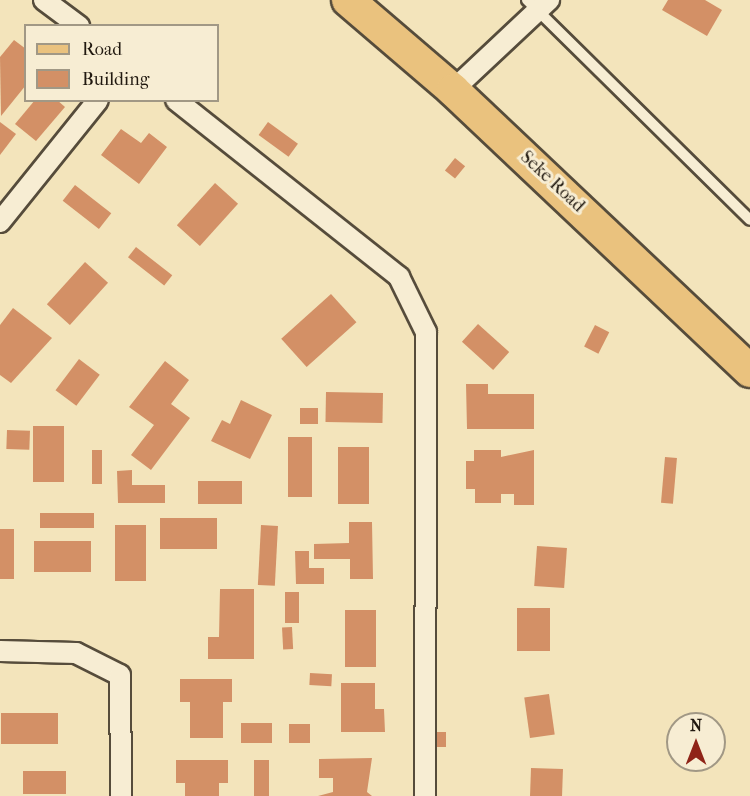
<!DOCTYPE html>
<html>
<head>
<meta charset="utf-8">
<style>
	body { margin:0 }
	#map { position:relative; width:750px; height:796px; overflow:hidden; background:#f3e4bb; font-family:"IM FELL French Canon",serif }
	div>[style] { position:absolute }
	.building>* { inset:0; background:#d39066; transform-origin:0 0 }
	.roads { filter:drop-shadow(2px 0 #564c3b) drop-shadow(-2px 0 #564c3b) drop-shadow(0 2px #564c3b) drop-shadow(0 -2px #564c3b) }
	.service>* { height:10px; margin:-5px; padding:0 5px; transform-origin:5px; border-radius:5px; background:#f7edd3 }
	.minor>* { height:20px; margin:-10px; padding:0 10px; transform-origin:10px; border-radius:10px; background:#f7edd3 }
	.primary>* { height:32px; margin:-16px; padding:0 16px; transform-origin:16px; border-radius:16px; background:#eac27e }
	span { translate:-50% -50%; white-space:nowrap; text-align:center; line-height:1.15; -webkit-text-stroke:6px #f7edd3; paint-order:stroke }
	.street-label { font-size:18px; color:#211910 }
	.legend { position:absolute; left:24px; top:24px; width:195px; height:78px; box-sizing:border-box; background:#f7edd3; border:2px solid #a19885; margin:0; padding:8px 10px; list-style:none; font-size:18px; color:#211910 }
	.legend li { display:flex; align-items:center; gap:12px; height:30px }
	.legend b { width:30px; border:2px solid #a19885 }
	.north { position:absolute; left:666px; top:712px; width:60px; height:60px; box-sizing:border-box; background:#f7edd3; border:2px solid #a19885; border-radius:50%; rotate:0deg; font-size:16px; font-weight:700; line-height:24px; text-align:center; color:#211910 }
	.north::after { content:''; display:block; margin:auto; width:21px; height:27px; background:#8f2418; clip-path:polygon(50% 0,100% 100%,50% 72%,0 100%) }
</style>
</head>
<body>
<div id="map">
	<div class="building">
		<div style="clip-path:polygon(668px 0,705px 0,722px 10px,707px 36px,662px 10px)"></div>
		<div style="clip-path:polygon(14px 40px,26px 49px,26px 85px,1px 116px,0 57px)"></div>
		<div style="clip-path:polygon(35px 100px,57px 100px,65px 107px,36px 141px,15px 124px)"></div>
		<div style="clip-path:polygon(0 122px,16px 134px,0 155px)"></div>
		<div style="left:268px;top:122px;width:37px;height:16px;rotate:36deg"></div>
		<div style="clip-path:polygon(121px 129px,141px 143px,149px 133px,167px 147px,139px 184px,101px 155px)"></div>
		<div style="left:455px;top:158px;width:13px;height:16px;rotate:39deg"></div>
		<div style="left:215px;top:183px;width:31px;height:57px;rotate:42deg"></div>
		<div style="left:75px;top:185px;width:46px;height:20px;rotate:38deg"></div>
		<div style="left:136px;top:247px;width:46px;height:13px;rotate:38deg"></div>
		<div style="left:85px;top:262px;width:31px;height:57px;rotate:42deg"></div>
		<div style="left:331px;top:294px;width:38px;height:67px;rotate:48deg"></div>
		<div style="clip-path:polygon(13px 308px,52px 338px,11px 383px,0 375px,0 325px)"></div>
		<div style="left:478px;top:324px;width:42px;height:24px;rotate:42deg"></div>
		<div style="left:595px;top:325px;width:16px;height:24px;rotate:27deg"></div>
		<div style="left:79px;top:359px;width:26px;height:39px;rotate:37deg"></div>
		<div style="clip-path:polygon(165px 361px,189px 380px,171px 404px,190px 418px,151px 470px,131px 455px,154px 425px,129px 407px)"></div>
		<div style="clip-path:polygon(466px 384px,488px 384px,488px 394px,534px 394px,534px 429px,467px 429px)"></div>
		<div style="left:326px;top:392px;width:57px;height:30px;rotate:1deg"></div>
		<div style="clip-path:polygon(241px 400px,272px 415px,250px 459px,211px 441px,222px 420px,230px 424px)"></div>
		<div style="left:300px;top:408px;width:18px;height:16px"></div>
		<div style="left:33px;top:426px;width:31px;height:56px"></div>
		<div style="left:7px;top:430px;width:23px;height:19px;rotate:2deg"></div>
		<div style="left:288px;top:437px;width:24px;height:60px"></div>
		<div style="left:338px;top:447px;width:31px;height:57px"></div>
		<div style="left:92px;top:450px;width:10px;height:34px"></div>
		<div style="clip-path:polygon(474px 450px,501px 450px,501px 457px,534px 450px,534px 505px,514px 505px,514px 494px,501px 494px,501px 503px,475px 503px,475px 489px,466px 489px,466px 461px,474px 461px)"></div>
		<div style="left:665px;top:457px;width:12px;height:46px;rotate:5deg"></div>
		<div style="clip-path:polygon(132px 470px,132px 485px,165px 485px,165px 503px,118px 503px,117px 471px)"></div>
		<div style="left:198px;top:481px;width:44px;height:23px"></div>
		<div style="left:40px;top:513px;width:54px;height:15px"></div>
		<div style="left:160px;top:518px;width:57px;height:31px"></div>
		<div style="clip-path:polygon(349px 522px,372px 522px,373px 579px,350px 579px,350px 559px,314px 559px,314px 544px,349px 543px)"></div>
		<div style="left:115px;top:525px;width:31px;height:56px"></div>
		<div style="left:261px;top:525px;width:17px;height:60px;rotate:3deg"></div>
		<div style="left:0;top:529px;width:14px;height:50px"></div>
		<div style="left:91px;top:541px;width:31px;height:57px;rotate:90deg"></div>
		<div style="left:537px;top:546px;width:30px;height:40px;rotate:4deg"></div>
		<div style="clip-path:polygon(295px 551px,309px 551px,309px 568px,324px 568px,324px 584px,296px 584px)"></div>
		<div style="clip-path:polygon(220px 589px,254px 589px,254px 659px,208px 659px,208px 637px,219px 637px)"></div>
		<div style="left:285px;top:592px;width:14px;height:31px"></div>
		<div style="left:517px;top:608px;width:33px;height:43px"></div>
		<div style="left:345px;top:610px;width:31px;height:57px"></div>
		<div style="left:292px;top:627px;width:22px;height:10px;rotate:87deg"></div>
		<div style="left:310px;top:673px;width:22px;height:12px;rotate:3deg"></div>
		<div style="clip-path:polygon(180px 679px,232px 679px,232px 702px,223px 702px,223px 738px,190px 738px,190px 702px,180px 702px)"></div>
		<div style="clip-path:polygon(341px 683px,375px 683px,375px 709px,384px 709px,385px 732px,341px 732px)"></div>
		<div style="left:549px;top:694px;width:41px;height:25px;rotate:82deg"></div>
		<div style="left:58px;top:713px;width:31px;height:57px;rotate:90deg"></div>
		<div style="left:241px;top:723px;width:31px;height:20px"></div>
		<div style="left:289px;top:724px;width:21px;height:19px"></div>
		<div style="left:435px;top:732px;width:11px;height:15px"></div>
		<div style="clip-path:polygon(372px 758px,367px 792px,372px 796px,318px 796px,333px 792px,333px 778px,319px 778px,319px 759px)"></div>
		<div style="clip-path:polygon(176px 760px,228px 760px,228px 783px,219px 783px,219px 796px,185px 796px,185px 783px,176px 783px)"></div>
		<div style="left:254px;top:760px;width:15px;height:36px"></div>
		<div style="left:531px;top:768px;width:32px;height:28px;rotate:2deg"></div>
		<div style="left:23px;top:771px;width:43px;height:23px"></div>
	</div>
	<div class="roads">
		<div class="service">
			<div style="left:527px;top:0;width:313px;rotate:44.6deg"></div>
		</div>
		<div class="minor">
			<div style="left:44px;top:0;width:44px;rotate:36.6deg"></div>
			<div style="left:453px;top:90px;width:132px;rotate:-43.2deg"></div>
			<div style="left:176px;top:100px;width:285px;rotate:38.4deg"></div>
			<div style="left:399px;top:277px;width:61px;rotate:63.9deg"></div>
			<div style="left:426px;top:332px;width:464px;rotate:90.1deg"></div>
			<div style="left:0;top:222px;width:156px;rotate:-51.2deg"></div>
			<div style="left:0;top:651px;width:76px;rotate:1.5deg"></div>
			<div style="left:76px;top:653px;width:49px;rotate:26.6deg"></div>
			<div style="left:120px;top:675px;width:121px;rotate:89.5deg"></div>
		</div>
		<div class="primary">
			<div style="left:348px;top:0;width:138px;rotate:40.6deg"></div>
			<div style="left:453px;top:90px;width:409px;rotate:43.4deg"></div>
		</div>
	</div>
	<div class="street-label">
		<span style="left:552px;top:182px;rotate:43deg">Seke Road</span>
	</div>
	<ul class="legend">
	<li><b style="height:8px;background:#eac27e"></b>Road</li>
	<li><b style="height:16px;background:#d39066"></b>Building</li>
	</ul>
	<div class="north">N</div>
</div>
</body>
</html>
